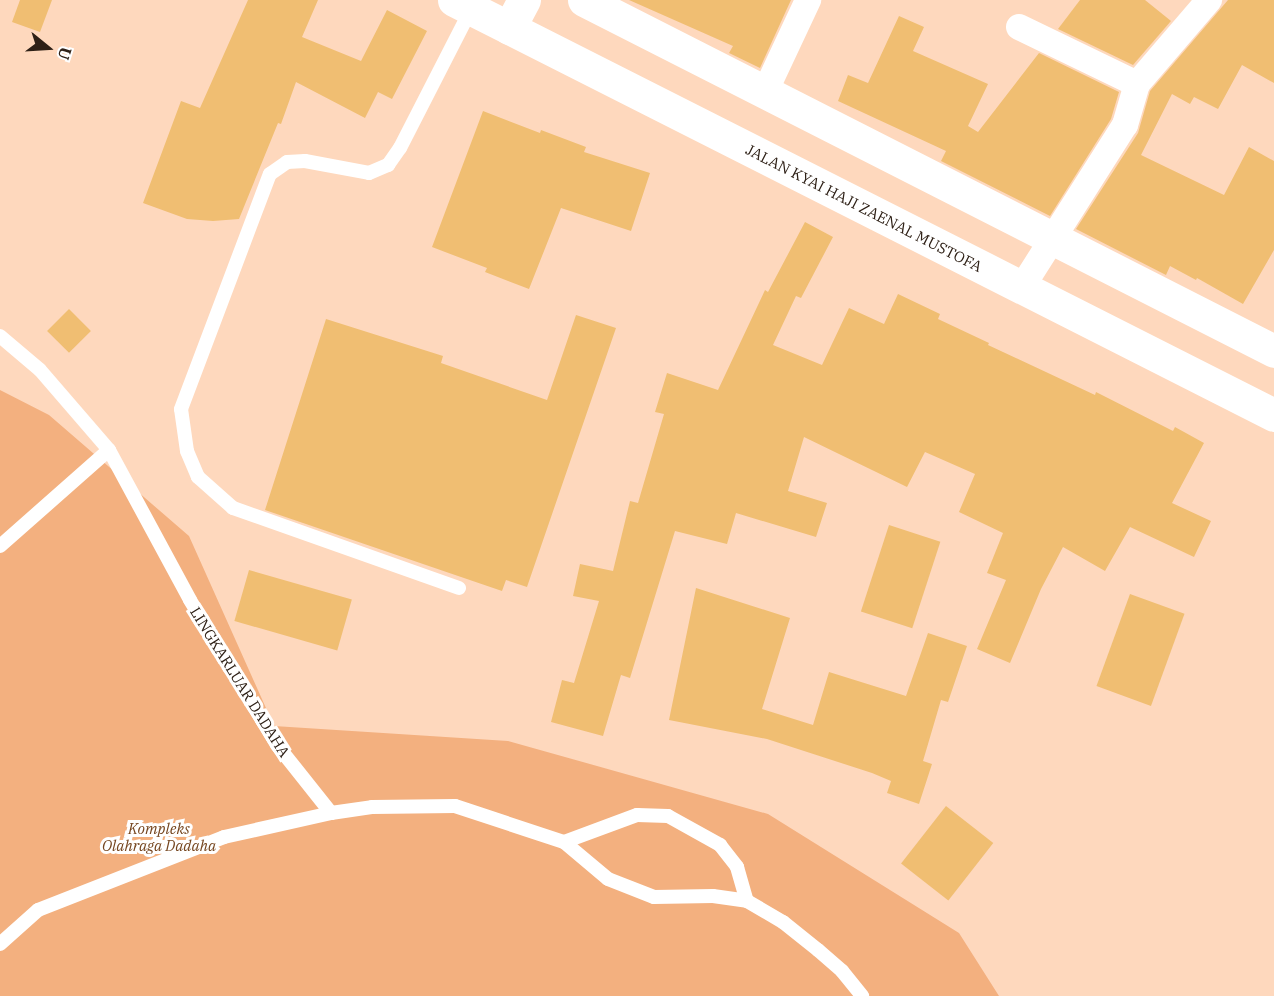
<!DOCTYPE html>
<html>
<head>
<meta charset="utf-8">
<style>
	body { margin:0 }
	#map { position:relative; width:1274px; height:996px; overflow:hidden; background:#fed8bd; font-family:"IBM Plex Serif",serif }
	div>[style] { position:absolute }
	.green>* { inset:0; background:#f3b07f }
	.building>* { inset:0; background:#f0be72; transform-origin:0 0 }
	.service>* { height:14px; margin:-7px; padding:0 7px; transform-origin:7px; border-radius:7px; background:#fff }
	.minor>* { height:26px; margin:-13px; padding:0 13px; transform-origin:13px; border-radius:13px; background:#fff }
	.primary>* { height:33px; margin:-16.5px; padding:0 16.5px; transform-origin:16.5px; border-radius:16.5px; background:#fff }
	span { translate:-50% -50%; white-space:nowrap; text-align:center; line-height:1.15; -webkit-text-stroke:6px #fff; paint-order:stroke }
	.street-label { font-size:15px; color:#2e2016 }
	.park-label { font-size:15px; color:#75451e; font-style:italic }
	.north { position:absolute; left:18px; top:18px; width:60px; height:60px; -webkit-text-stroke:4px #fff; paint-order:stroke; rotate:108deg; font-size:16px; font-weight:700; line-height:24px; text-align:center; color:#2e2016 }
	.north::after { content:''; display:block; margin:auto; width:21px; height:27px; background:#2e2016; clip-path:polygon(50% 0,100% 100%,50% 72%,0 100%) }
</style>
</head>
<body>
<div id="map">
	<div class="green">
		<div style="clip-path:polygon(0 390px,49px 415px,189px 536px,274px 726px,508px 741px,768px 814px,959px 933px,999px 996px,0 996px)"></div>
	</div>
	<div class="building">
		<div style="clip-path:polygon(20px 0,52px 0,40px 32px,12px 22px)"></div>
		<div style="clip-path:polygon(248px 0,318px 0,302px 37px,361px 61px,387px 10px,427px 31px,392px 99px,378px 92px,365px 118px,296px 82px,281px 124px,278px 123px,239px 219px,213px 221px,187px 219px,143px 203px,181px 101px,200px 108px)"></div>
		<div style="clip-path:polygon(629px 0,791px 0,760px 68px,729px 53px,733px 46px)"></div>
		<div style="clip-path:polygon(1080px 0,1145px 0,1171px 21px,1133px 65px,1058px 29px)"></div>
		<div style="clip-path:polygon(1228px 0,1274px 0,1274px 83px,1242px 65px,1218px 109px,1194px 97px,1190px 104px,1172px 94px,1141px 155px,1224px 195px,1249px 147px,1274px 161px,1274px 250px,1243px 304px,1197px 278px,1196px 280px,1170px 266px,1166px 275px,1076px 229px,1138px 133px,1150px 91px)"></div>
		<div style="clip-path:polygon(899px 16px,924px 27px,913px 51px,988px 84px,968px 126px,978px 132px,1039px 53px,1119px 92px,1111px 119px,1050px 216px,941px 161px,946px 151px,838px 101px,848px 75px,868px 83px)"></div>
		<div style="clip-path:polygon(483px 111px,540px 133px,541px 130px,586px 147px,584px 152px,650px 173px,631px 231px,561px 208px,529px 289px,485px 272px,487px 268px,432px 247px)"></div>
		<div style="clip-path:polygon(805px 222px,833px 237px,801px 298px,796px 296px,773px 345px,822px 365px,849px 308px,884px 324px,898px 294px,940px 314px,938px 319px,989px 343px,988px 345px,1095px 395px,1096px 392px,1173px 431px,1175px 427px,1204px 443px,1172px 503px,1211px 521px,1194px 557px,1130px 527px,1105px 571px,1063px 547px,1041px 589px,1010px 663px,977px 649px,1006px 580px,987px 573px,1003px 533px,959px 512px,975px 474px,925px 452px,907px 487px,804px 437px,788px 491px,827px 503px,816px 537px,736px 513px,727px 544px,675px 531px,630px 678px,621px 675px,603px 736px,551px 722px,562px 680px,574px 683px,599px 601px,573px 596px,580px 564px,613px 571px,630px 501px,638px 503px,664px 414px,655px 412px,667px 373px,718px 390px,765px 290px,768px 292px)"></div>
		<div style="left:69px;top:309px;width:31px;height:31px;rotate:45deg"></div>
		<div style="clip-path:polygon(576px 315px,616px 328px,527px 587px,506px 580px,502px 591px,265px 510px,326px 319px,443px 356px,441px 363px,547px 400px)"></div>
		<div style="left:889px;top:525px;width:54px;height:91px;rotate:18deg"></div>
		<div style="left:249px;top:570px;width:107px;height:53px;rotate:16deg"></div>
		<div style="clip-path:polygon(696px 588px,790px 618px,762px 709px,813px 725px,829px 672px,906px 696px,928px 633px,967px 646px,948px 702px,941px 700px,923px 761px,932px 764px,919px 804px,887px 793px,891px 781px,872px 773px,767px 739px,669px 720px)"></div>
		<div style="left:1130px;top:594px;width:58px;height:98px;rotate:20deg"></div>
		<div style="left:946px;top:806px;width:60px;height:73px;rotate:38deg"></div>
	</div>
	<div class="service">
		<div style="left:0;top:336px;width:52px;rotate:40.4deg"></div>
		<div style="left:40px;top:370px;width:106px;rotate:49.2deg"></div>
		<div style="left:109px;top:450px;width:170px;rotate:61.6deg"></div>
		<div style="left:190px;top:600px;width:169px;rotate:59deg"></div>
		<div style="left:277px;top:745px;width:87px;rotate:51.5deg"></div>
		<div style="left:331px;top:813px;width:41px;rotate:-8.3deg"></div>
		<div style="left:372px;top:807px;width:83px;rotate:-0.7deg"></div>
		<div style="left:455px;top:806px;width:115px;rotate:18.3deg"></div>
		<div style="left:564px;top:842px;width:57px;rotate:40.1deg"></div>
		<div style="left:608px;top:879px;width:49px;rotate:21.4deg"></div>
		<div style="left:654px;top:897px;width:59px;rotate:-1deg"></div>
		<div style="left:713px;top:896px;width:34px;rotate:8deg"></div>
		<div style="left:747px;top:901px;width:42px;rotate:30.3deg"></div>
		<div style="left:783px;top:922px;width:45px;rotate:38.7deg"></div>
		<div style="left:818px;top:950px;width:32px;rotate:41deg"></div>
		<div style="left:842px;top:971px;width:32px;rotate:51deg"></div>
		<div style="left:0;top:546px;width:145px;rotate:-41.4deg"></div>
		<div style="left:459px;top:588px;width:240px;rotate:-160.5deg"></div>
		<div style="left:233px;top:508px;width:47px;rotate:-138.5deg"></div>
		<div style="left:198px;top:477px;width:28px;rotate:-113deg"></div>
		<div style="left:187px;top:451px;width:42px;rotate:-98.1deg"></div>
		<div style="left:181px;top:409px;width:251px;rotate:-69.3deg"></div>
		<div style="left:270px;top:174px;width:21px;rotate:-35deg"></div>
		<div style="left:287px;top:162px;width:18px;rotate:-3deg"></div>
		<div style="left:305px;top:161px;width:65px;rotate:10.6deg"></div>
		<div style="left:369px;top:173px;width:21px;rotate:-23deg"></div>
		<div style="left:388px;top:165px;width:21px;rotate:-55deg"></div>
		<div style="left:400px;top:148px;width:156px;rotate:-62.9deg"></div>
		<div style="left:564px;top:842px;width:78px;rotate:-20.3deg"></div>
		<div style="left:637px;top:815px;width:31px;rotate:2deg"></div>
		<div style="left:668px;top:816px;width:60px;rotate:29.1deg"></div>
		<div style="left:720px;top:845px;width:28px;rotate:52deg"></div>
		<div style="left:737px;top:867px;width:35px;rotate:74deg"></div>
		<div style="left:0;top:944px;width:51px;rotate:-41.8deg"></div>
		<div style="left:38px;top:910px;width:200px;rotate:-21.4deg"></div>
		<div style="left:224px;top:837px;width:110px;rotate:-12.6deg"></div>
	</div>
	<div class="minor">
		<div style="left:1019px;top:27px;width:131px;rotate:25.8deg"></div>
		<div style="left:765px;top:92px;width:102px;rotate:-64.9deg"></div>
		<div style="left:1022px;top:287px;width:192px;rotate:-57.6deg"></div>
		<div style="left:1125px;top:125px;width:43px;rotate:-73.7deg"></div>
		<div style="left:1137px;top:84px;width:111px;rotate:-49.4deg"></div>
	</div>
	<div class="primary">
		<div style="left:454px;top:0;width:919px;rotate:26.84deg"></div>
		<div style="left:584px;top:0;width:774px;rotate:26.96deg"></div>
		<div style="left:509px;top:28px;width:32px;rotate:-62deg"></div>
	</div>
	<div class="street-label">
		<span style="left:864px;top:208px;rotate:27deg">JALAN KYAI HAJI ZAENAL MUSTOFA</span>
		<span style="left:240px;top:682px;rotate:58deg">LINGKARLUAR DADAHA</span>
	</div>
	<div class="park-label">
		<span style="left:159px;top:837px">Kompleks<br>Olahraga Dadaha</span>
	</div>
	<div class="north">U</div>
</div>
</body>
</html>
